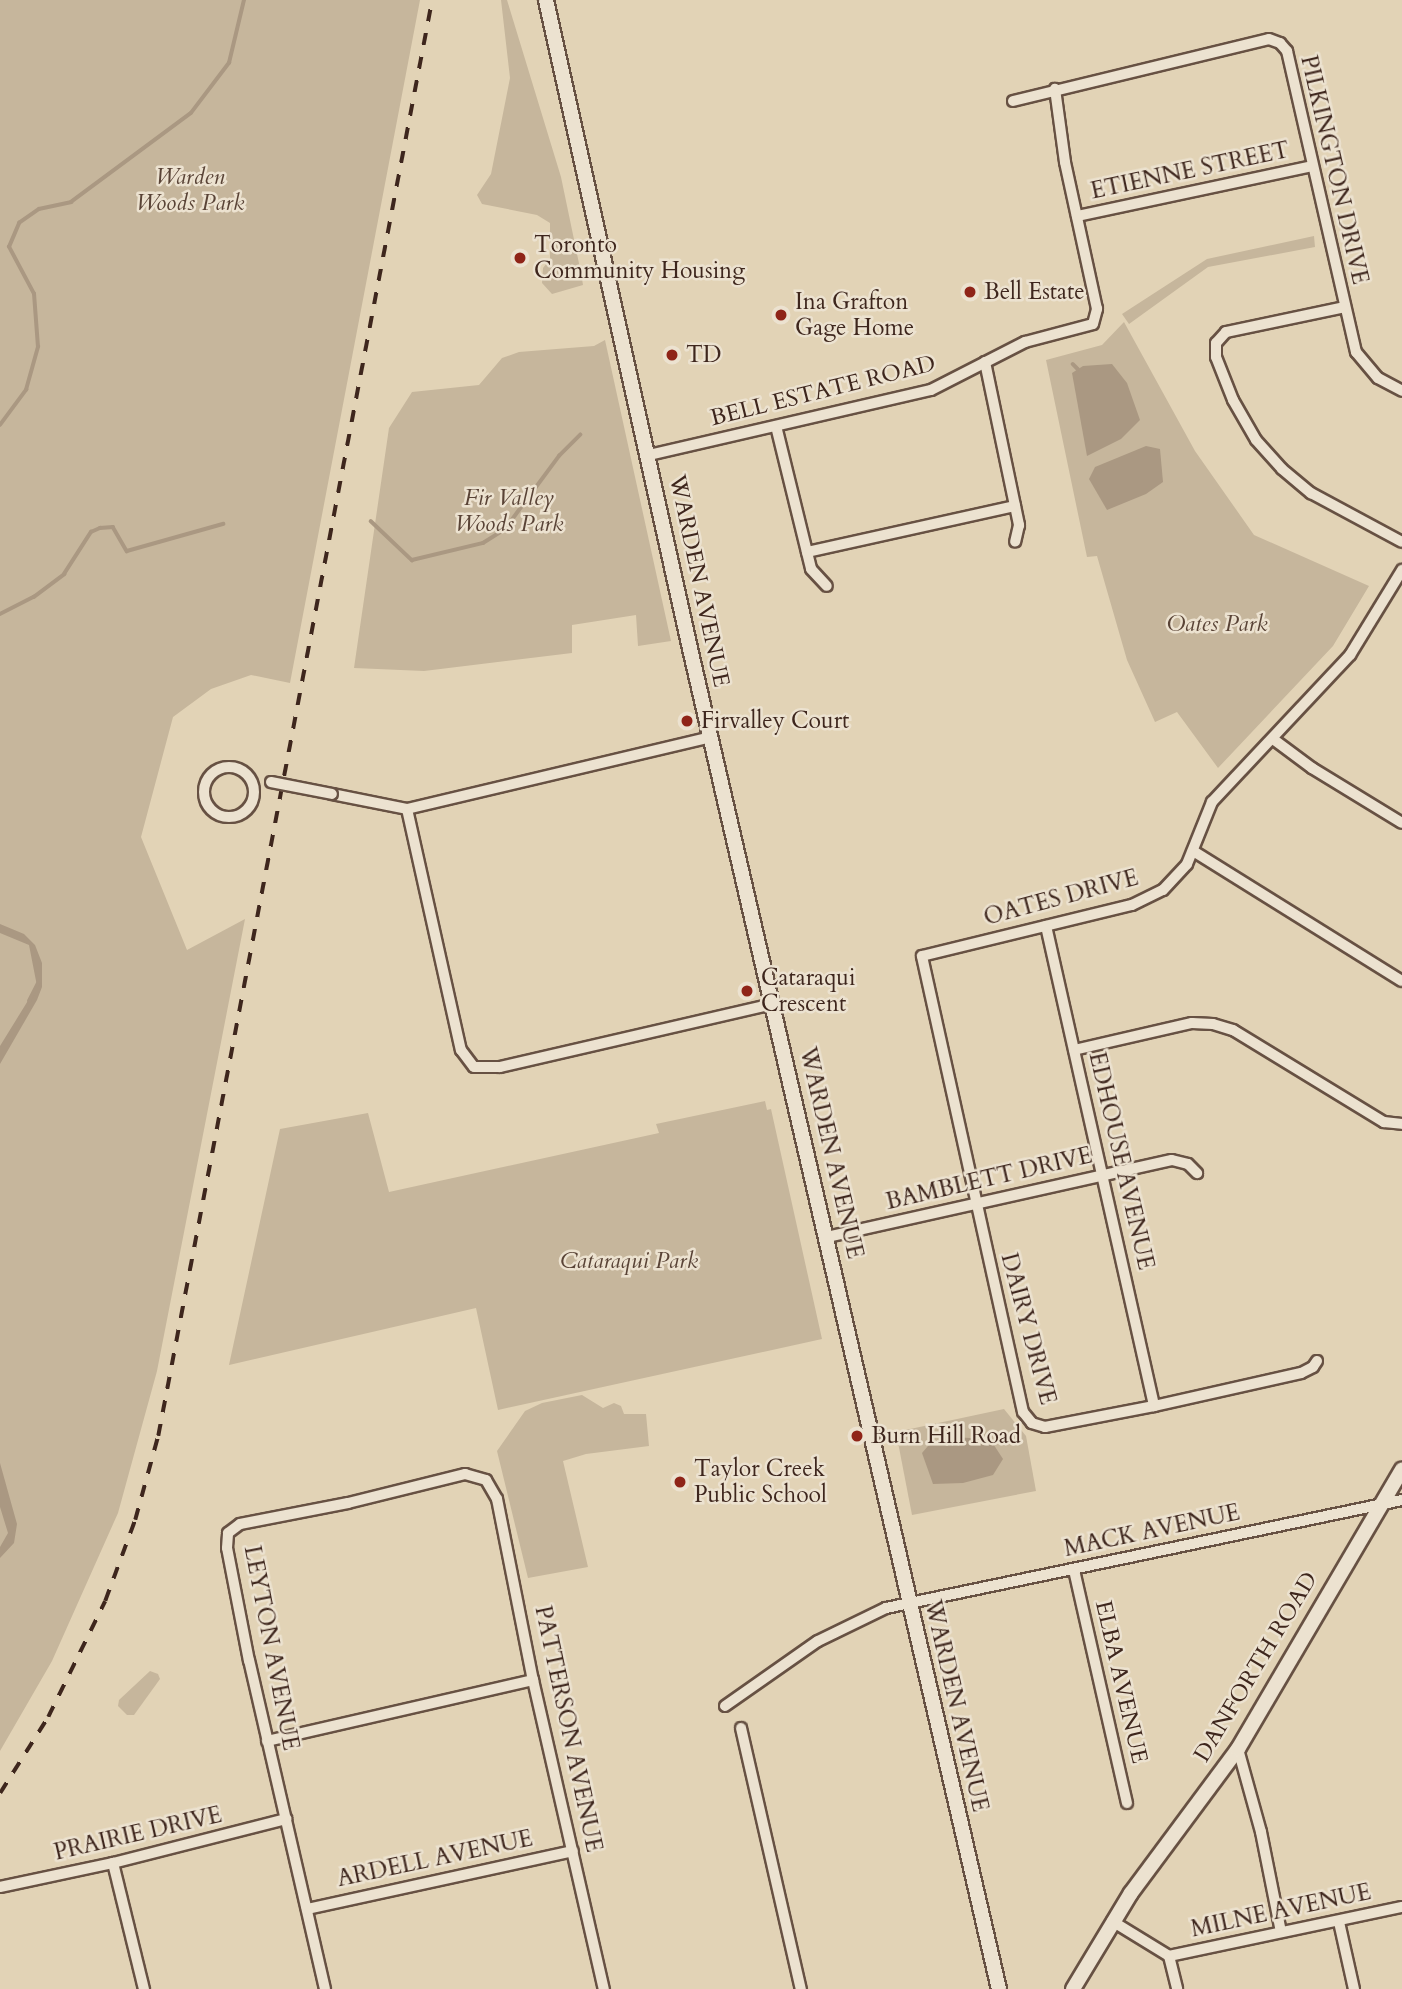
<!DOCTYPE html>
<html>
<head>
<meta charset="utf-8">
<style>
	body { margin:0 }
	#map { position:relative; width:1402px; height:1989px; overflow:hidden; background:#e2d3b6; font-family:Cardo,serif }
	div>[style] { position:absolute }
	.green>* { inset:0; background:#c6b69c }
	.water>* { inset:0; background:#aa9882 }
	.stream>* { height:3.5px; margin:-1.75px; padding:0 1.75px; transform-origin:1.75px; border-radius:1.75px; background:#aa9882 }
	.roads { filter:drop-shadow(2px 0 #675143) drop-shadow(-2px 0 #675143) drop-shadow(0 2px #675143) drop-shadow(0 -2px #675143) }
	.street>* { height:10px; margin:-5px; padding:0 5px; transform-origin:5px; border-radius:5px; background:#ece2d0 }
	.street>.ring { margin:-5px; padding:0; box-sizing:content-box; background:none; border:10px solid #ece2d0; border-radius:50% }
	.secondary>* { height:14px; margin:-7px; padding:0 7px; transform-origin:7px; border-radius:7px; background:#ece2d0 }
	.rail>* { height:3.5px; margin-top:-1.75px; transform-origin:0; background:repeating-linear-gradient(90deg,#3e261d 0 12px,transparent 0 24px) }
	.bridges { filter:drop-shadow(2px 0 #675143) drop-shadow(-2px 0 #675143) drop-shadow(0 2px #675143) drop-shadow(0 -2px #675143) }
	.street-bridge>* { height:10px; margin:-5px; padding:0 5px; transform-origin:5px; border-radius:5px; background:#ece2d0 }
	.dots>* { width:19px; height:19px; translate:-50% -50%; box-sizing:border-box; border:4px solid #ece2d0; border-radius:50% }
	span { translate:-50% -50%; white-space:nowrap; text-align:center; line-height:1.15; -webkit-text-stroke:5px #ece2d0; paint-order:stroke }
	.street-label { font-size:23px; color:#3e261d }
	.park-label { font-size:23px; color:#594336; font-style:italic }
	.poi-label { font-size:23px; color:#3e261d }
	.left { translate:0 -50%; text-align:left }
</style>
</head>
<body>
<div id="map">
	<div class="green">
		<div style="clip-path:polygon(0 0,420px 0,290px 683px,251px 675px,211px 689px,173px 717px,141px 837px,187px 950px,245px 919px,157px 1371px,118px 1513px,52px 1661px,0 1751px)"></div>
		<div style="clip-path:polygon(501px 0,507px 0,561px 177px,581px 273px,583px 285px,552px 294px,542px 283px,543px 268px,550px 259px,550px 223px,537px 215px,482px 204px,477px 195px,491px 174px,510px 78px)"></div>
		<div style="clip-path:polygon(1314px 236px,1315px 247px,1208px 267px,1129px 324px,1122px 314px,1207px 259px)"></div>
		<div style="clip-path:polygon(1124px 322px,1195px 451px,1254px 535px,1369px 586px,1333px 646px,1218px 768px,1177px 712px,1155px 722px,1127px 660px,1097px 556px,1087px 557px,1046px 360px,1102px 345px)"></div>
		<div style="clip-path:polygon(605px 340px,671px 641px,638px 646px,636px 615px,572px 625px,572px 653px,424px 671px,354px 668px,389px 428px,412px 392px,479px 385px,502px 358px,519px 352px,594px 346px)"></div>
		<div style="clip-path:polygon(765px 1101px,767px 1110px,771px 1109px,822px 1339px,498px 1410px,476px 1308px,229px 1365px,280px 1129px,368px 1113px,389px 1192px,659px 1133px,656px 1124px)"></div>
		<div style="clip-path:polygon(582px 1395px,603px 1408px,614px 1403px,621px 1406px,624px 1414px,646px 1414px,649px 1446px,586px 1454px,563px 1461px,588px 1567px,528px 1578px,497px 1451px,525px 1411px,542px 1403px)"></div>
		<div style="clip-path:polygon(1004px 1409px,1026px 1436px,1036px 1491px,912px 1515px,896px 1432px)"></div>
		<div style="clip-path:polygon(150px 1671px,158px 1674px,160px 1679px,134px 1715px,127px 1715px,118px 1706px,119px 1700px)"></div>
	</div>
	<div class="water">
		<div style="clip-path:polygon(1112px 364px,1127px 383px,1140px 420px,1121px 439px,1087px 456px,1072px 373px,1083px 366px)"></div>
		<div style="clip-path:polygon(1146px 446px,1160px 449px,1163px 482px,1146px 494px,1107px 510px,1089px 479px,1095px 467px)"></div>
		<div style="clip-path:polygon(0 924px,24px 934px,35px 945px,42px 963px,42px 987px,37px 1000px,0 1064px,0 1046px,37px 986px,29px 945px,0 933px)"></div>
		<div style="clip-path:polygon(951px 1437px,990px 1439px,1003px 1459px,993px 1475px,963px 1483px,933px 1484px,922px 1453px,928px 1446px)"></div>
		<div style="clip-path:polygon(0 1463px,17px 1524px,14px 1543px,0 1558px,0 1547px,8px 1533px,0 1507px)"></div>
	</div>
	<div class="stream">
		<div style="left:1073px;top:364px;width:7px;rotate:45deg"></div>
		<div style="left:0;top:425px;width:44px;rotate:-53.4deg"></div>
		<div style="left:26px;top:390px;width:45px;rotate:-74.4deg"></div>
		<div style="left:38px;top:347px;width:53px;rotate:-94.3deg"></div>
		<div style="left:34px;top:294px;width:53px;rotate:-118deg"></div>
		<div style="left:9px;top:247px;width:26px;rotate:-67deg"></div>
		<div style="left:19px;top:223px;width:24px;rotate:-35deg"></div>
		<div style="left:39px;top:209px;width:33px;rotate:-12deg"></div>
		<div style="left:71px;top:202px;width:149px;rotate:-36.6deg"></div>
		<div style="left:191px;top:113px;width:63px;rotate:-52.8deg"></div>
		<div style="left:229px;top:63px;width:65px;rotate:-76.6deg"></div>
		<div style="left:371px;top:521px;width:57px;rotate:43.6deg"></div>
		<div style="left:412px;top:560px;width:73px;rotate:-13.5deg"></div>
		<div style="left:483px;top:543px;width:26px;rotate:-32deg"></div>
		<div style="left:505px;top:529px;width:91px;rotate:-53.5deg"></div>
		<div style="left:559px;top:456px;width:30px;rotate:-45deg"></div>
		<div style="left:0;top:614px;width:38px;rotate:-27deg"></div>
		<div style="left:34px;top:597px;width:38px;rotate:-37deg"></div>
		<div style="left:64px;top:574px;width:50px;rotate:-57.3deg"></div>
		<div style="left:91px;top:532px;width:10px;rotate:-24deg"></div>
		<div style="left:100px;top:528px;width:13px;rotate:-4deg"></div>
		<div style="left:113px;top:527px;width:28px;rotate:60deg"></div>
		<div style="left:127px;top:551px;width:100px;rotate:-15.7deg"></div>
		<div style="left:29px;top:1001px;width:20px;rotate:-63deg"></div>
	</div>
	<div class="roads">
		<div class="street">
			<div style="left:1013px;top:101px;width:263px;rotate:-13.6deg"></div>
			<div style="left:1269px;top:39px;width:12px;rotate:20deg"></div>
			<div style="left:1280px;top:43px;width:11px;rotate:49deg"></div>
			<div style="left:1287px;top:51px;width:309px;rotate:77.1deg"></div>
			<div style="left:1356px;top:352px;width:34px;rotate:50deg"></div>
			<div style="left:1378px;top:378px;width:27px;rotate:28deg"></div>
			<div style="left:1077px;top:216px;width:240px;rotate:-12deg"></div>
			<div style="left:1345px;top:307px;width:122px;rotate:168.1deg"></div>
			<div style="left:1226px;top:332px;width:15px;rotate:132deg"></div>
			<div style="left:1216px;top:343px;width:14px;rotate:90deg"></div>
			<div style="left:1216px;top:357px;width:46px;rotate:68.4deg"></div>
			<div style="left:1233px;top:400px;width:46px;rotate:60.1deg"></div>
			<div style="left:1256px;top:440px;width:39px;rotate:48deg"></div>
			<div style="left:1282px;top:469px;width:38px;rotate:40deg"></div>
			<div style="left:1311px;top:493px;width:103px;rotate:28.3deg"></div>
			<div style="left:985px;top:362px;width:167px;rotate:78.2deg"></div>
			<div style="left:1019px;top:525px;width:17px;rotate:103deg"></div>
			<div style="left:776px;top:426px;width:147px;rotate:76.2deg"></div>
			<div style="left:811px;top:569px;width:23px;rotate:47deg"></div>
			<div style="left:649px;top:455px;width:289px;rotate:-13deg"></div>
			<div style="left:931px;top:390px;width:106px;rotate:-27.1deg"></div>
			<div style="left:1025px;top:342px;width:70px;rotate:-14.8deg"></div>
			<div style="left:1093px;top:324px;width:16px;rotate:-75deg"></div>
			<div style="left:1097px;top:309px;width:150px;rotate:-102.3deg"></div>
			<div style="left:1065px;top:162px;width:74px;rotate:-97.8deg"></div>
			<div style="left:807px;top:552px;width:213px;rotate:-12.5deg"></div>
			<div style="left:1273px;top:739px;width:49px;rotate:36.6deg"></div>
			<div style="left:1312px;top:768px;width:105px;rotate:31.4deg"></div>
			<div class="ring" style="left:204px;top:767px;width:40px;height:40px"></div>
			<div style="left:332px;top:794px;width:76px;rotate:11.3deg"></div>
			<div style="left:407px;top:809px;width:312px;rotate:-13.3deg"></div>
			<div style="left:407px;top:809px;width:247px;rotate:77.4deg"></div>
			<div style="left:461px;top:1050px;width:21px;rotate:53deg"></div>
			<div style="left:474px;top:1067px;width:26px"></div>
			<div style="left:500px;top:1067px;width:280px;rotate:-13deg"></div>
			<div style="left:1193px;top:851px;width:246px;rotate:31.9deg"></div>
			<div style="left:1046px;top:926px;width:492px;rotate:77.3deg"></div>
			<div style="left:1074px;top:1050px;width:121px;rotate:-12.9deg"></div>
			<div style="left:1192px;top:1023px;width:21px;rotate:3deg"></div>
			<div style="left:1213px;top:1024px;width:21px;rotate:17deg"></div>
			<div style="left:1233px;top:1030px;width:177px;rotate:31.4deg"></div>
			<div style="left:1384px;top:1122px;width:18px;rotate:6deg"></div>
			<div style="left:827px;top:1237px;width:353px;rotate:-12.6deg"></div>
			<div style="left:1172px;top:1160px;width:16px;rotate:14deg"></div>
			<div style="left:1188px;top:1164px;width:13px;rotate:45deg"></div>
			<div style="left:1317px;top:1361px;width:7px;rotate:124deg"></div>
			<div style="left:1313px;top:1367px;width:13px;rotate:153deg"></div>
			<div style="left:1301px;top:1373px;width:151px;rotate:167.3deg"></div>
			<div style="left:1154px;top:1406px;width:111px;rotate:169.1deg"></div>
			<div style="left:1045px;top:1427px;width:14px;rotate:-163deg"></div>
			<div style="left:1032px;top:1423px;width:14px;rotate:-129deg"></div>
			<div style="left:1023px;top:1412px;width:467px;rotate:-102.5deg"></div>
			<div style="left:922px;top:956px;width:216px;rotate:-13.7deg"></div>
			<div style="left:1132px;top:905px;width:34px;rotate:-26deg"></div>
			<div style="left:1163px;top:890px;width:35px;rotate:-47deg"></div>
			<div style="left:1187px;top:864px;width:67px;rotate:-68deg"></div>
			<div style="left:1212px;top:802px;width:202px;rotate:-46.8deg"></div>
			<div style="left:1350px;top:655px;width:100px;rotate:-58.5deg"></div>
			<div style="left:1074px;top:1570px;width:239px;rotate:77.2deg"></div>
			<div style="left:725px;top:1706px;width:113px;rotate:-35deg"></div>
			<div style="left:818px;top:1641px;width:76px;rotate:-25.9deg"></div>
			<div style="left:886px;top:1608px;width:527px;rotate:-11.82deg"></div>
			<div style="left:741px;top:1728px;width:268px;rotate:77.1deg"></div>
			<div style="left:267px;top:1741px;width:273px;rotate:-12.9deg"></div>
			<div style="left:1238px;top:1749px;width:86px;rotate:74.5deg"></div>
			<div style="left:1261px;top:1832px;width:102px;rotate:78.7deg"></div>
			<div style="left:113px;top:1863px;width:130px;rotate:76.2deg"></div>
			<div style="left:0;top:1887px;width:116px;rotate:-12deg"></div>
			<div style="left:113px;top:1863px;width:179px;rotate:-14.3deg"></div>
			<div style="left:307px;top:1909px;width:272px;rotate:-12.3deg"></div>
			<div style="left:1112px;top:1921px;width:67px;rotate:31.6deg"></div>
			<div style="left:1169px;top:1956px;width:34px;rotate:76deg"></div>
			<div style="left:1339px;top:1922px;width:69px;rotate:77.4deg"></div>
			<div style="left:1169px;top:1956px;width:238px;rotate:-11.9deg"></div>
			<div style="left:325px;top:1989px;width:337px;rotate:-103deg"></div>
			<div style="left:249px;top:1661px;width:115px;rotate:-101deg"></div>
			<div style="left:227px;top:1548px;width:15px;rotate:-86deg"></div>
			<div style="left:228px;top:1533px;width:15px;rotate:-37deg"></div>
			<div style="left:240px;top:1524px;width:110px;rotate:-11deg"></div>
			<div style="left:348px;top:1503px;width:121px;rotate:-13.9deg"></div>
			<div style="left:465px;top:1474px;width:22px;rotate:16deg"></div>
			<div style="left:486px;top:1480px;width:22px;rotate:60deg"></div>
			<div style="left:497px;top:1499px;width:185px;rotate:78.8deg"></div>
			<div style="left:533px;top:1680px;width:317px;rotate:77.1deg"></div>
		</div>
		<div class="secondary">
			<div style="left:546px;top:0;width:669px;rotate:77.48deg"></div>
			<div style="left:691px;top:653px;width:1371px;rotate:77.02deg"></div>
			<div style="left:1073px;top:1989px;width:112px;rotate:-58.9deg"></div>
			<div style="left:1131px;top:1893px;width:179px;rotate:-53.4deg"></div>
			<div style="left:1238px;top:1749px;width:324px;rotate:-59.6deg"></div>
		</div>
	</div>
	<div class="rail">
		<div style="left:0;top:1793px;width:90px;rotate:-57.7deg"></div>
		<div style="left:48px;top:1717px;width:129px;rotate:-63.8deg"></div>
		<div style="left:105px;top:1601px;width:86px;rotate:-69.7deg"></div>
		<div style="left:135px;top:1520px;width:87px;rotate:-74.7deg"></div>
		<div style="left:158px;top:1436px;width:1462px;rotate:-79.2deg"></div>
	</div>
	<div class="bridges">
		<div class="street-bridge">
			<div style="left:271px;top:782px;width:62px;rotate:11.1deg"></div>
		</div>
	</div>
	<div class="dots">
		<div style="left:520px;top:258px;background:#8f2418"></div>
		<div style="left:970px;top:292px;background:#8f2418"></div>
		<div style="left:781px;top:315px;background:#8f2418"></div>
		<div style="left:672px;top:355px;background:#8f2418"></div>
		<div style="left:687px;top:721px;background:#8f2418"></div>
		<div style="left:747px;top:991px;background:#8f2418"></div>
		<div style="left:857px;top:1436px;background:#8f2418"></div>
		<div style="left:680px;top:1482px;background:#8f2418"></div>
	</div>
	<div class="street-label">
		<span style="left:1334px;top:170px;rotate:77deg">PILKINGTON DRIVE</span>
		<span style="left:1190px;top:171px;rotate:-12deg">ETIENNE STREET</span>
		<span style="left:823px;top:391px;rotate:-14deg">BELL ESTATE ROAD</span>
		<span style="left:699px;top:581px;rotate:78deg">WARDEN AVENUE</span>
		<span style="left:1061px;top:898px;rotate:-15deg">OATES DRIVE</span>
		<span style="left:831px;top:1153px;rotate:77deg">WARDEN AVENUE</span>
		<span style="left:1121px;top:1161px;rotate:77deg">EDHOUSE AVENUE</span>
		<span style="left:989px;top:1179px;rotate:-13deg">BAMBLETT DRIVE</span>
		<span style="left:1028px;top:1329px;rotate:75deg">DAIRY DRIVE</span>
		<span style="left:1152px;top:1531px;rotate:-12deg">MACK AVENUE</span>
		<span style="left:271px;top:1648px;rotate:79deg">LEYTON AVENUE</span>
		<span style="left:1256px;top:1667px;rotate:-59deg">DANFORTH ROAD</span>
		<span style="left:1121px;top:1682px;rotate:77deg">ELBA AVENUE</span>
		<span style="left:956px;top:1706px;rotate:77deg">WARDEN AVENUE</span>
		<span style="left:568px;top:1729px;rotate:78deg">PATTERSON AVENUE</span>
		<span style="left:138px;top:1834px;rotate:-13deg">PRAIRIE DRIVE</span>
		<span style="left:435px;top:1859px;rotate:-12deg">ARDELL AVENUE</span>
		<span style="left:1281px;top:1911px;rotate:-12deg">MILNE AVENUE</span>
	</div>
	<div class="park-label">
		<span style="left:190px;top:190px">Warden<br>Woods Park</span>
		<span style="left:509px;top:511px">Fir Valley<br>Woods Park</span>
		<span style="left:1217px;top:624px">Oates Park</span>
		<span style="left:629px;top:1261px">Cataraqui Park</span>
	</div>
	<div class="poi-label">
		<span class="left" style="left:534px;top:258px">Toronto<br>Community Housing</span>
		<span class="left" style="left:984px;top:292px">Bell Estate</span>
		<span class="left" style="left:795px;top:315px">Ina Grafton<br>Gage Home</span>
		<span class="left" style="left:686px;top:355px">TD</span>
		<span class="left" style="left:701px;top:721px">Firvalley Court</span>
		<span class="left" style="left:761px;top:991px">Cataraqui<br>Crescent</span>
		<span class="left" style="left:871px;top:1436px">Burn Hill Road</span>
		<span class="left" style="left:694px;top:1482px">Taylor Creek<br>Public School</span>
	</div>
</div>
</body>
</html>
